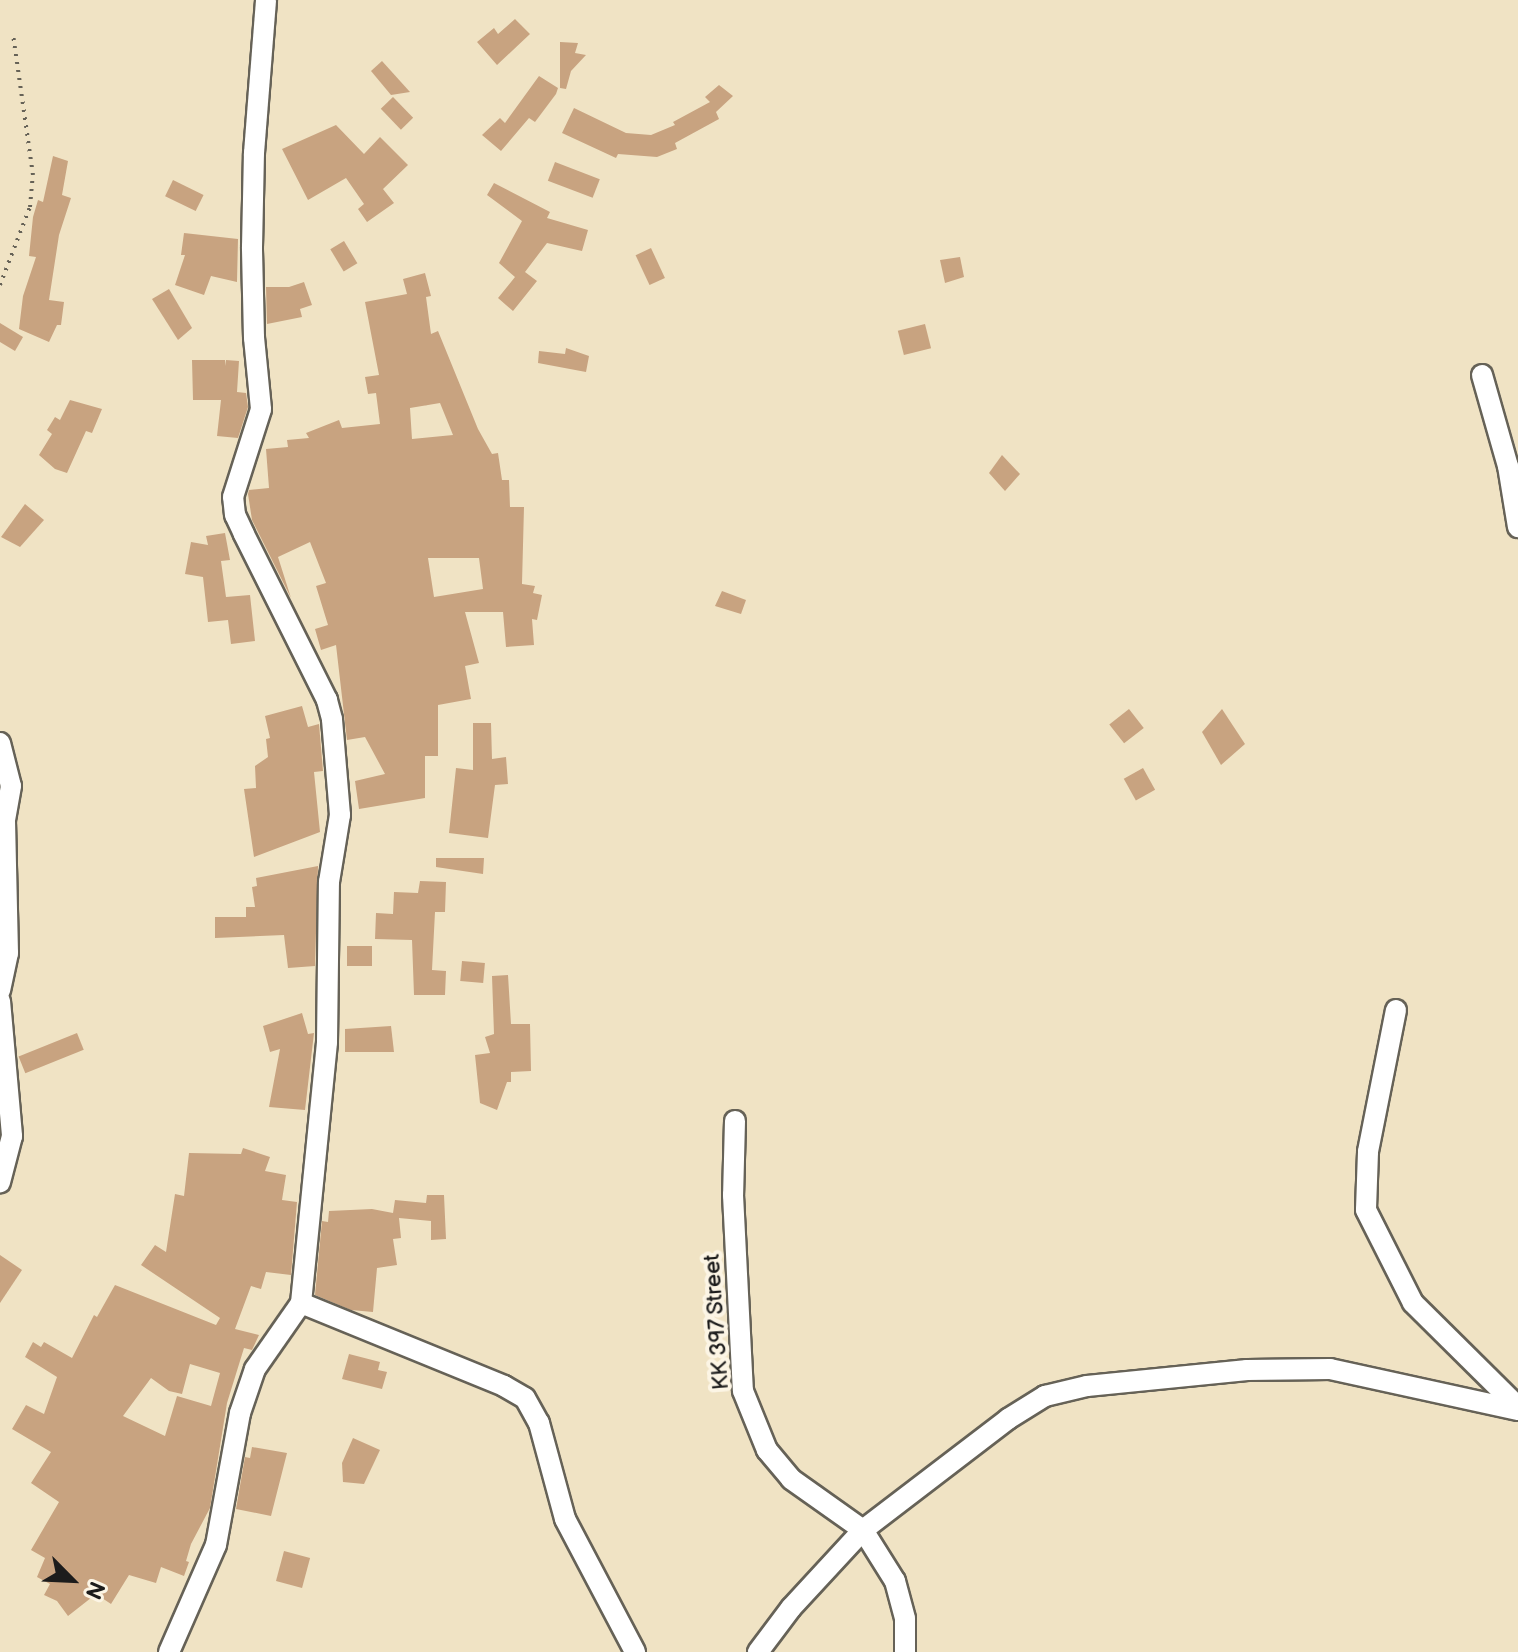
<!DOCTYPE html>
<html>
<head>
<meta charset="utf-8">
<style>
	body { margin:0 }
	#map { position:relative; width:1518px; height:1652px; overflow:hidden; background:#f0e3c4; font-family:"Balsamiq Sans",sans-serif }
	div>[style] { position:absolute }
	.building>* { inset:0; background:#c8a380; transform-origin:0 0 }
	.path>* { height:4px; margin-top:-2px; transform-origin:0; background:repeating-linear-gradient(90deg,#666257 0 2px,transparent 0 8px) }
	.roads { filter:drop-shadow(2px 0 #666257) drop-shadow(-2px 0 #666257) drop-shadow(0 2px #666257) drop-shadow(0 -2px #666257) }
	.minor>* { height:20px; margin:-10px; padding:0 10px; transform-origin:10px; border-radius:10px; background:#fff }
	span { translate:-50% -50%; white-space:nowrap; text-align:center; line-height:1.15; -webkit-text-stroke:8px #fcf5e5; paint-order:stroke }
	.street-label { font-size:22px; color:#1c1c1c }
	.north { position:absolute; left:32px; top:1540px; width:80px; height:80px; -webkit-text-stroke:6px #fcf5e5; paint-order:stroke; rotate:114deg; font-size:22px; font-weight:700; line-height:32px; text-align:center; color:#1c1c1c }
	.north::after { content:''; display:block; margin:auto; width:28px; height:36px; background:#1c1c1c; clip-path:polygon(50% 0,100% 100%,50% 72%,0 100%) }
</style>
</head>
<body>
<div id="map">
	<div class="building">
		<div style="clip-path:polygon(515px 19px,530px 34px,497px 65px,477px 42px,494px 28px,498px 34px)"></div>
		<div style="clip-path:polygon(560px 42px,578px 43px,575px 53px,586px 55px,571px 71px,566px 89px,560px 88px)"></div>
		<div style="clip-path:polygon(382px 61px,410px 92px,391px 95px,371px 71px)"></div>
		<div style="clip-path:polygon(539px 76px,558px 88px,556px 94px,535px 122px,529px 118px,501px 151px,482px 135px,500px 118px,505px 123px)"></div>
		<div style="clip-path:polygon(719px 85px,733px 96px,716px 112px,719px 119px,675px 143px,677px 149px,657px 157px,618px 154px,616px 158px,562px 133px,574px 108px,626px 133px,651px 135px,675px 125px,673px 122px,710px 102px,705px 97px)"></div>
		<div style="left:393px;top:97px;width:29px;height:17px;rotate:46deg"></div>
		<div style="clip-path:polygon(336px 125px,364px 154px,380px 137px,408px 165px,383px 189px,394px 203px,367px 222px,358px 209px,364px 204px,346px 178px,308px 200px,282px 149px)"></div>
		<div style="clip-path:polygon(53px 156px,68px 161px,62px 195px,71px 198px,59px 235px,49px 300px,64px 302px,61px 325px,57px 325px,49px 342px,19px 329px,23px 296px,36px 257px,29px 256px,33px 217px,38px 200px,43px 202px)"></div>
		<div style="left:555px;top:162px;width:48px;height:20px;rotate:21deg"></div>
		<div style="left:173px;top:180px;width:34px;height:18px;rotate:26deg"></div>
		<div style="clip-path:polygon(494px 183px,550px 212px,547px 218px,588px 230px,582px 251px,547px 243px,525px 272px,537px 281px,513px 311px,498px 298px,515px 277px,499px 263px,522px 221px,487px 195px)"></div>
		<div style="clip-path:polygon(184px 233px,238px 239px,237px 282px,211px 276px,204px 295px,175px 285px,185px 255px,181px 255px)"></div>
		<div style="left:344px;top:241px;width:26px;height:16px;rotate:59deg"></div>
		<div style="left:651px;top:248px;width:33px;height:17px;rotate:65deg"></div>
		<div style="clip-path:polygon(960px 257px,964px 277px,945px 283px,940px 260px)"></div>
		<div style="clip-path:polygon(evenodd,425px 273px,431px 296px,426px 297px,431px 334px,438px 331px,478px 429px,492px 454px,498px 453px,502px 480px,509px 480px,510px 507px,524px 507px,522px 584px,535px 586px,533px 593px,542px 595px,537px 620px,532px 619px,534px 645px,506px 647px,503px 612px,465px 612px,479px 663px,465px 666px,471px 699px,438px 705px,438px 756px,425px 756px,425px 798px,359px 809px,355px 781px,385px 774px,365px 737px,347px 740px,336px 645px,321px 650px,315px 629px,328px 625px,316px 586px,326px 583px,310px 542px,278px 557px,291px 598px,252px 520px,248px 494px,249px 490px,269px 488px,266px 449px,288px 447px,287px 440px,309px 438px,306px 433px,339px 420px,342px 428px,380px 424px,376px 393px,368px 394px,365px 377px,379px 375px,365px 302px,407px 294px,403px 279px,425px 273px,440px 403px,453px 435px,412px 439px,410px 408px,440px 403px,425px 273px,428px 558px,479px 558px,483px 589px,434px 597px,428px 558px)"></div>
		<div style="clip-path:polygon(304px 282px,312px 305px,300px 309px,302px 317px,267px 324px,266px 287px,289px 287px)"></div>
		<div style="clip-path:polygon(169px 289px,192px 328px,178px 340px,152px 299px)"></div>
		<div style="clip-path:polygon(0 323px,23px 337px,15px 351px,0 342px)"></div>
		<div style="left:925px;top:324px;width:25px;height:28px;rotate:76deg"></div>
		<div style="clip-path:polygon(566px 348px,589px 356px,586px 372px,538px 363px,539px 351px,565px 354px)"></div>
		<div style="clip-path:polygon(192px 360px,225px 360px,225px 366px,226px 360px,239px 361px,237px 392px,246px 393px,248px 407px,238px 438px,217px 436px,221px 400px,193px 400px)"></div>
		<div style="clip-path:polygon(70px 400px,102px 409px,92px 433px,86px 431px,67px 473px,55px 469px,39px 455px,52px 434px,47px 430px,55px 417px,60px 420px)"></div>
		<div style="clip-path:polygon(1002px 455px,1020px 474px,1005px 491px,989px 473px)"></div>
		<div style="clip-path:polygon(25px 504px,44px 520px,20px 547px,1px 537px)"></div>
		<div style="clip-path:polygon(225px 533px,230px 560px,221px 561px,226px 597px,250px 595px,255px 641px,231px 644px,228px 620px,208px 622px,203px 577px,185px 574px,191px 542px,208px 545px,206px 536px)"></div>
		<div style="clip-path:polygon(722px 591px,746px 600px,741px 614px,715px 606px)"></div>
		<div style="clip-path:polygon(302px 706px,308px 727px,319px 724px,323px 771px,314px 772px,320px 832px,254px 857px,244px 789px,256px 788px,255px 766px,268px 757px,266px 739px,270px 738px,265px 716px)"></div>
		<div style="left:1129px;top:709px;width:24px;height:25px;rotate:52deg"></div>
		<div style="clip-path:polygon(1222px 709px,1245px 744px,1221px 765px,1202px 732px)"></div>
		<div style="clip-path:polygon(473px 723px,491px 723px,492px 759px,506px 757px,508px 784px,495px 785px,488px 838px,449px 833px,456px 768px,473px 770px)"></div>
		<div style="left:1143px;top:768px;width:25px;height:22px;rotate:61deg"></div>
		<div style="clip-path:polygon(436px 858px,484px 858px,483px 874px,436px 867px)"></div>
		<div style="clip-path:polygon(318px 866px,315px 966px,288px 968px,284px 935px,215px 938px,215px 917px,246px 917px,246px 907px,255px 907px,252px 887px,257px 886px,256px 878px)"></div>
		<div style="clip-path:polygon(420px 881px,446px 882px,445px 912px,435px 912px,432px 970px,446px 971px,445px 995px,414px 995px,412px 940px,375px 939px,376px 913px,393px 914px,394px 892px,418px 893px)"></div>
		<div style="left:347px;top:946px;width:25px;height:20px"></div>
		<div style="left:462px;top:961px;width:23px;height:20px;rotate:5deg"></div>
		<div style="clip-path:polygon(508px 975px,511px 1024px,530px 1024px,531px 1071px,511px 1072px,511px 1082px,507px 1082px,497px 1110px,480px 1103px,475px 1055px,490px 1053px,485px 1037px,494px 1034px,492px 976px)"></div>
		<div style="clip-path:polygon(302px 1013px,308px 1034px,314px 1033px,305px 1110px,269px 1107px,280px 1049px,270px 1052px,263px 1026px)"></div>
		<div style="clip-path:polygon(391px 1026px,394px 1052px,345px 1052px,345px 1029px)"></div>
		<div style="left:77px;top:1033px;width:18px;height:63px;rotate:68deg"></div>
		<div style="clip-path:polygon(evenodd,243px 1148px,270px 1157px,265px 1171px,286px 1175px,282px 1200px,297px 1202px,291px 1275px,266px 1272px,261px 1289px,251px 1286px,235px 1329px,259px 1335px,252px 1350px,244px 1348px,227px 1403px,210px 1508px,191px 1544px,186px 1561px,189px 1562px,184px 1576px,161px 1567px,156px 1583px,129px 1575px,111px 1604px,96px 1594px,68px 1616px,57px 1601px,44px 1595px,50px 1584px,37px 1577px,45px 1558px,31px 1550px,59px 1502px,31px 1483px,51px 1452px,12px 1429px,26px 1405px,44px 1414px,57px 1377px,25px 1357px,33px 1342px,41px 1347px,44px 1342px,72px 1358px,94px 1315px,97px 1317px,115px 1285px,216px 1325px,220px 1318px,141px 1265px,155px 1245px,166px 1252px,175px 1194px,184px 1196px,189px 1153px,241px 1154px,243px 1148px,190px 1364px,220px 1373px,211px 1406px,177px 1396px,165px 1436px,123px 1416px,151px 1378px,169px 1391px,182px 1394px,190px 1364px)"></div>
		<div style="clip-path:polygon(427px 1195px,444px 1195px,446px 1239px,431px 1240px,431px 1221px,399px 1218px,401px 1238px,393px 1239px,397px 1265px,377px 1268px,373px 1312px,351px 1310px,315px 1295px,322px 1221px,328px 1222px,329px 1211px,372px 1209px,393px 1213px,395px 1200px,426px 1203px)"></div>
		<div style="clip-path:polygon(0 1255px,22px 1270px,0 1303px)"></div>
		<div style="clip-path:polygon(349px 1354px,380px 1362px,378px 1370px,387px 1372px,382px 1389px,342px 1379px)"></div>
		<div style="clip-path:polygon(353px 1438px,380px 1450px,364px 1484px,343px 1482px,342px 1463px)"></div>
		<div style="clip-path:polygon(252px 1447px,287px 1453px,271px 1516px,236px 1509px,245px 1457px,250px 1458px)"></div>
		<div style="left:284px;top:1551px;width:27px;height:31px;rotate:15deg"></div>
	</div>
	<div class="path">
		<div style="left:0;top:285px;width:84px;rotate:-69deg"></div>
		<div style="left:30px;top:207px;width:32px;rotate:-85deg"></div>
		<div style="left:33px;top:175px;width:141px;rotate:-98.1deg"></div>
	</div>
	<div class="roads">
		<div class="minor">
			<div style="left:1482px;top:375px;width:95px;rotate:74.1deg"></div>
			<div style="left:1508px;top:466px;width:62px;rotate:80.7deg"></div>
			<div style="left:0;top:743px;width:44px;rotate:75.7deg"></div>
			<div style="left:11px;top:786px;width:36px;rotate:100deg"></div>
			<div style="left:5px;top:821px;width:132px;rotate:88.7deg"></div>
			<div style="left:8px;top:953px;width:38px;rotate:102deg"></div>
			<div style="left:0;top:1001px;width:136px;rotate:84.9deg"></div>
			<div style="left:12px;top:1136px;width:48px;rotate:104.6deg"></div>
			<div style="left:1396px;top:1010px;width:145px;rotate:101.2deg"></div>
			<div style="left:1368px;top:1152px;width:58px;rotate:92deg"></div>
			<div style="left:1366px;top:1210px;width:104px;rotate:63.2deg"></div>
			<div style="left:1413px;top:1303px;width:148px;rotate:44.7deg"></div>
			<div style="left:735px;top:1121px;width:74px;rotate:91.5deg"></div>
			<div style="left:733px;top:1195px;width:196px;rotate:87.1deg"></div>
			<div style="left:743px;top:1391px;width:64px;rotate:67.9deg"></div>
			<div style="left:767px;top:1450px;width:38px;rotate:50deg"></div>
			<div style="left:791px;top:1479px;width:88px;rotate:35.3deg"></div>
			<div style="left:863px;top:1530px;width:60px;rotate:57.9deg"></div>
			<div style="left:895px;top:1581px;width:39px;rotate:75deg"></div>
			<div style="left:905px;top:1619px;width:33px;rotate:90deg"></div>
			<div style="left:301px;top:1303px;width:219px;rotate:22.2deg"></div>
			<div style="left:504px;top:1386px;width:24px;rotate:30deg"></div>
			<div style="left:525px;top:1398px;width:29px;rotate:61deg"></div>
			<div style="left:539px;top:1423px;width:99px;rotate:74.8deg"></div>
			<div style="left:565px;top:1519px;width:150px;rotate:62.2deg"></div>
			<div style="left:169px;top:1652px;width:117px;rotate:-66.3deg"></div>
			<div style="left:216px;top:1545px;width:134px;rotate:-79.7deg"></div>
			<div style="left:240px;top:1413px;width:46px;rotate:-71.2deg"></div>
			<div style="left:255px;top:1369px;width:80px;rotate:-55.1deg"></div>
			<div style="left:301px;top:1303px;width:262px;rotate:-84.3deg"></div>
			<div style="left:327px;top:1042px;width:160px;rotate:-89.3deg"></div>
			<div style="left:329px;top:882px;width:68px;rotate:-80.7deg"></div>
			<div style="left:340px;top:815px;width:96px;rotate:-94.8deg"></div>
			<div style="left:332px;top:719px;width:20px;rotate:-105deg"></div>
			<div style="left:327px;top:700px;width:186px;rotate:-116.6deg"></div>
			<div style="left:244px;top:534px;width:21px;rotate:-115deg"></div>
			<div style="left:235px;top:515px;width:18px;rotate:-96deg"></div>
			<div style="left:233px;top:497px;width:92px;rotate:-72.3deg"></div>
			<div style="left:261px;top:409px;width:71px;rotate:-95.6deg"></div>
			<div style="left:254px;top:338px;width:91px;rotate:-91.3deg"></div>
			<div style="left:252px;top:247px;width:94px;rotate:-88.8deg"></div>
			<div style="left:254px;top:153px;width:153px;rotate:-85.5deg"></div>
			<div style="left:758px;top:1652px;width:55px;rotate:-53.1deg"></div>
			<div style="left:791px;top:1608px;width:106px;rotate:-47.3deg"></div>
			<div style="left:863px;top:1530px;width:183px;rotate:-37.4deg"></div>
			<div style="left:1008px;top:1419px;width:44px;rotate:-31.9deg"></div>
			<div style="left:1045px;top:1396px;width:43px;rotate:-13.4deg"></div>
			<div style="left:1087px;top:1386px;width:161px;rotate:-5.7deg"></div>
			<div style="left:1247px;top:1370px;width:83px;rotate:-0.7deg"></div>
			<div style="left:1330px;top:1369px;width:192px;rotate:12.3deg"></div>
		</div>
	</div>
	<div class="street-label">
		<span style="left:717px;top:1322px;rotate:-94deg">KK 397 Street</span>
	</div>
	<div class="north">N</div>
</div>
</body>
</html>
